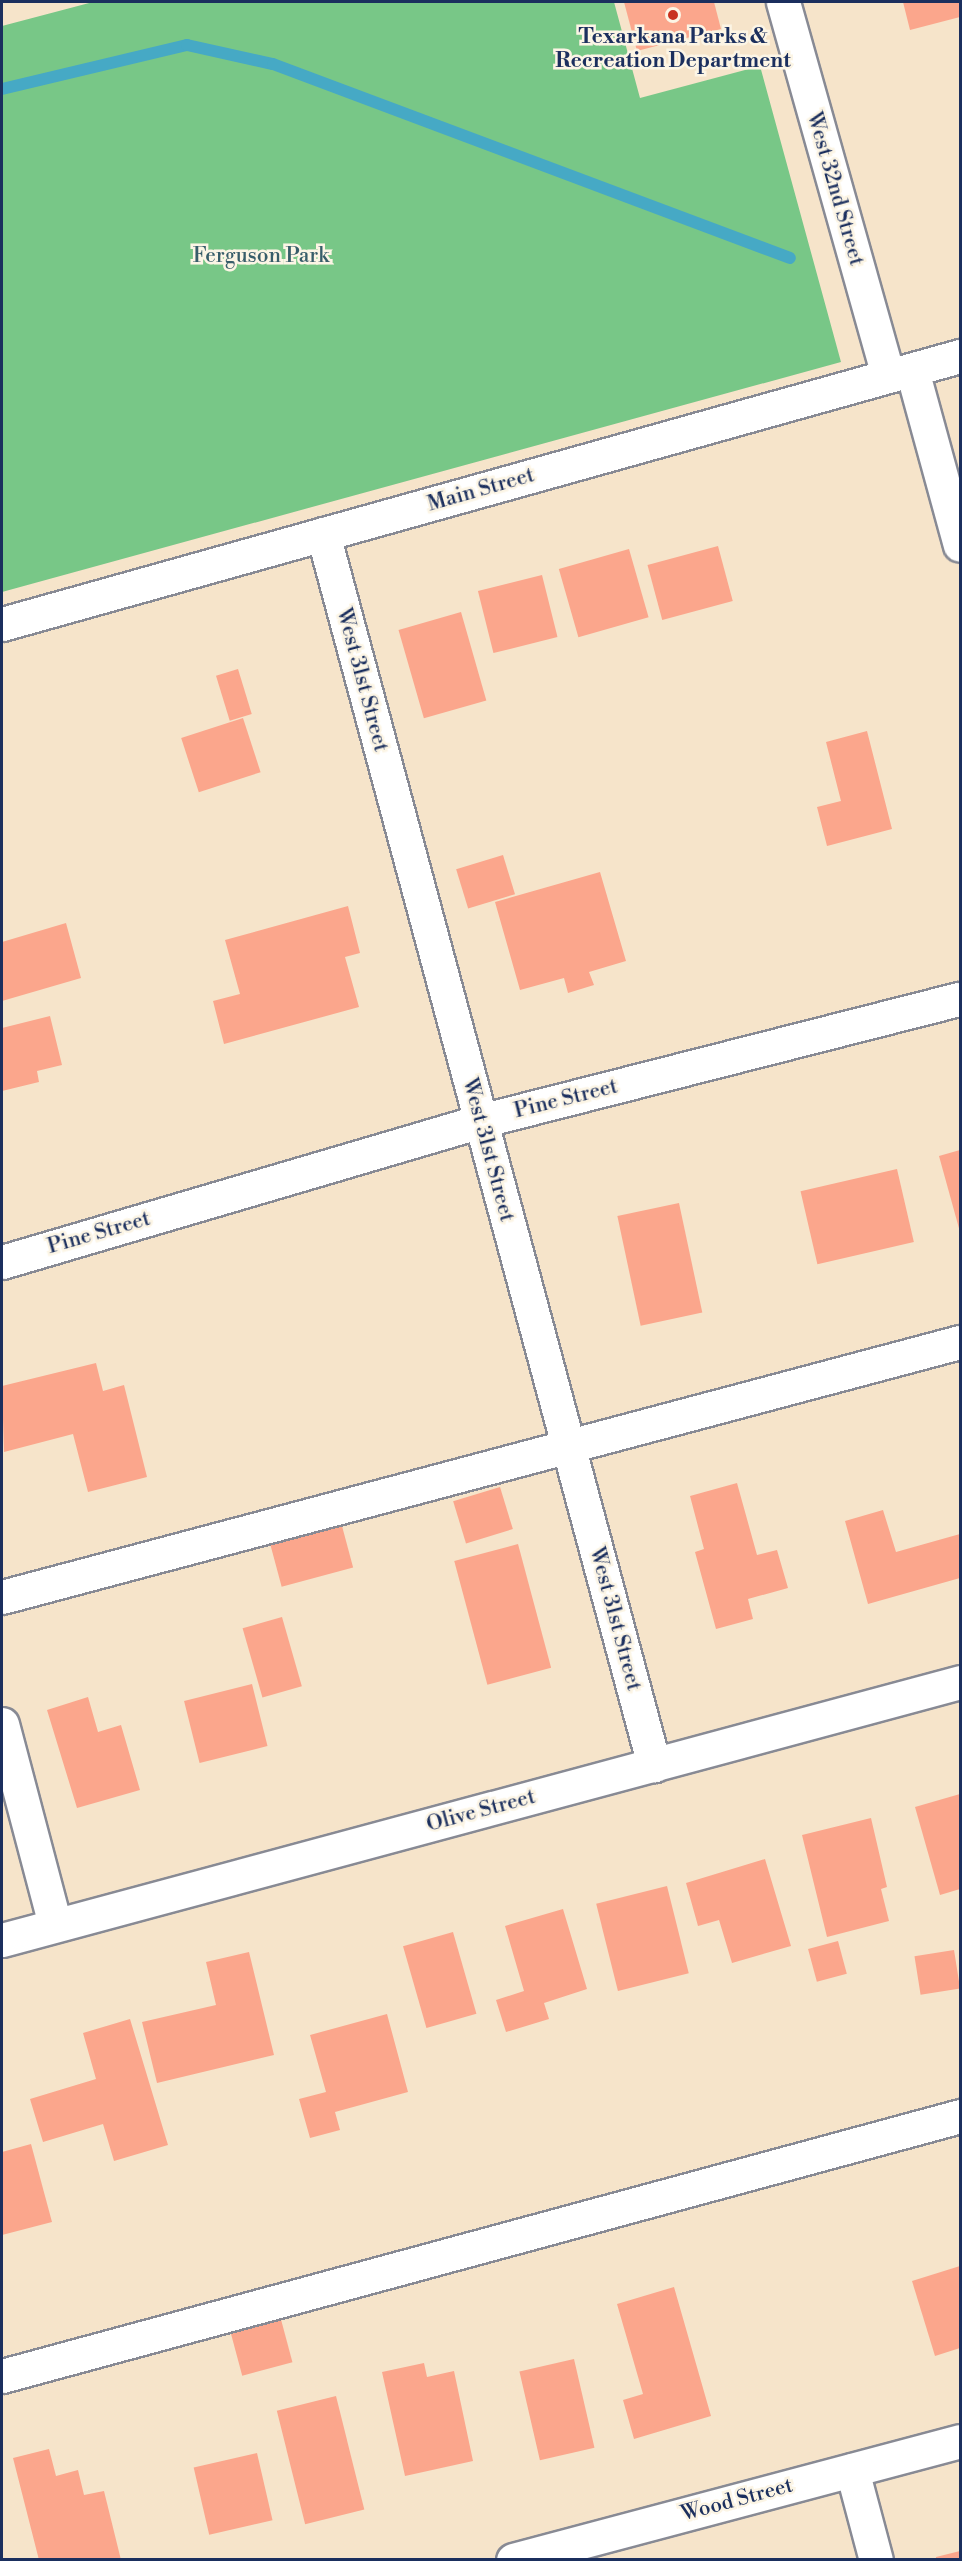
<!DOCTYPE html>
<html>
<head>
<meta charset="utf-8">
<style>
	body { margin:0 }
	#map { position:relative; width:962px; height:2561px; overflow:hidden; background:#f6e4ca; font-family:"Libre Bodoni",serif }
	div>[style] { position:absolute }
	.green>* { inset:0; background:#78c787 }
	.stream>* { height:12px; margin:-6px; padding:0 6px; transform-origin:6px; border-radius:6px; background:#46a9c5 }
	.building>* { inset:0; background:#fba68c; transform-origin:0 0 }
	.roads { filter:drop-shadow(2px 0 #888a94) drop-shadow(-2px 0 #888a94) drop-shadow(0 2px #888a94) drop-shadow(0 -2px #888a94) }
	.minor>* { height:33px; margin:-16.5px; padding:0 16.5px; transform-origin:16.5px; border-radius:16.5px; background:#fff }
	.dots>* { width:16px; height:16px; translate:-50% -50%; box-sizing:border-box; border:3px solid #fcf5e5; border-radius:50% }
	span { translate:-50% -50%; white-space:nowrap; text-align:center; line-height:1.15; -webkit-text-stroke:5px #fcf5e5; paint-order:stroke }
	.poi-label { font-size:21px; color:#1b2f5e; font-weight:700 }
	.street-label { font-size:21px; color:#1b2f5e }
	.park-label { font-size:21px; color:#375d6a }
	.frame { position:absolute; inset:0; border:3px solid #1b2f5e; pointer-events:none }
</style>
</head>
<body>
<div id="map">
	<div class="green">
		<div style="clip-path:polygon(93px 2px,614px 2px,640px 98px,760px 66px,841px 362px,2px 592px,2px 26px)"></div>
	</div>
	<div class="stream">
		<div style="left:2px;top:89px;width:190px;rotate:-13.4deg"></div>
		<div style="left:187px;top:45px;width:88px;rotate:12.5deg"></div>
		<div style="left:273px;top:64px;width:552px;rotate:20.57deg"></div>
	</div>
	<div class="building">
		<div style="clip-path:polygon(624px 2px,714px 2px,721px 29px,637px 51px)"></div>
		<div style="clip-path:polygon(903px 2px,960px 2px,960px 17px,910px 30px)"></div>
		<div style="left:718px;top:546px;width:57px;height:73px;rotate:75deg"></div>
		<div style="left:629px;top:549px;width:71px;height:73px;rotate:74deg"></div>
		<div style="left:542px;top:575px;width:64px;height:66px;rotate:76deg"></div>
		<div style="left:461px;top:612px;width:92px;height:65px;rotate:74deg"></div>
		<div style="left:238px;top:669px;width:47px;height:23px;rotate:73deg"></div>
		<div style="left:243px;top:718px;width:57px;height:65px;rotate:72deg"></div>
		<div style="clip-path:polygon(867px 731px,892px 829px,827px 846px,817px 807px,841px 801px,826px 742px)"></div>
		<div style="left:503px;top:855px;width:41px;height:49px;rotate:73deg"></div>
		<div style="clip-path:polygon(600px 872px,626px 961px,589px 972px,594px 985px,568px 993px,564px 978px,520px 990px,495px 902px)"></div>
		<div style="clip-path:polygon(348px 906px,360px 953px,345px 957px,359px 1007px,224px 1044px,213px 1001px,240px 994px,225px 940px)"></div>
		<div style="clip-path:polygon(66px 923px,81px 978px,2px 1001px,2px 942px)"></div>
		<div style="clip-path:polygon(50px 1016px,62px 1065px,37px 1071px,39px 1082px,2px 1091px,2px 1028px)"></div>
		<div style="clip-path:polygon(960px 1150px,960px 1232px,939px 1156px)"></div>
		<div style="left:897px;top:1169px;width:75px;height:99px;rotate:77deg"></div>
		<div style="left:679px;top:1203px;width:112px;height:63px;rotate:78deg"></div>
		<div style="clip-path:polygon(96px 1363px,103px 1391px,124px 1385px,147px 1477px,88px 1492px,73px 1434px,4px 1452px,2px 1386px)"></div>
		<div style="clip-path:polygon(737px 1483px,757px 1555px,777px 1550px,788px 1588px,748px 1599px,753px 1619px,716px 1629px,695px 1552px,704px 1549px,690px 1496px)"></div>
		<div style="left:500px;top:1487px;width:44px;height:49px;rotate:73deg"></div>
		<div style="clip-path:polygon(883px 1510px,896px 1552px,960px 1534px,960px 1578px,868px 1604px,845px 1521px)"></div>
		<div style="left:342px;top:1526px;width:43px;height:74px;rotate:75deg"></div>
		<div style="left:518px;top:1544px;width:128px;height:66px;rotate:75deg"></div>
		<div style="left:282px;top:1617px;width:72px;height:41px;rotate:74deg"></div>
		<div style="left:252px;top:1684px;width:64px;height:70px;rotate:76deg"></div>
		<div style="clip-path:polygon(88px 1697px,98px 1732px,121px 1725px,140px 1790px,77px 1808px,47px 1710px)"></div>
		<div style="clip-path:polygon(960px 1794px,960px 1889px,940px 1895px,915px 1807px)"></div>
		<div style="clip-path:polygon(871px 1818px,887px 1887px,881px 1889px,889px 1921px,827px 1937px,802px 1835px)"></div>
		<div style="clip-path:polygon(765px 1859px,791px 1946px,732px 1963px,719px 1920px,698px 1926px,686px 1883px)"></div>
		<div style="left:667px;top:1886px;width:90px;height:73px;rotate:76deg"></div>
		<div style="clip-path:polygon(563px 1909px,587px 1989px,544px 2003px,549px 2019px,506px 2032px,496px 2000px,524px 1991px,505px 1926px)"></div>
		<div style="left:453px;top:1932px;width:85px;height:52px;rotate:74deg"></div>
		<div style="left:838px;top:1941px;width:34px;height:31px;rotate:75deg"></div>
		<div style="left:954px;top:1950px;width:39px;height:40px;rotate:81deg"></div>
		<div style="clip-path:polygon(249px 1952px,274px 2055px,157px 2083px,142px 2022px,216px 2005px,206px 1962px)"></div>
		<div style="clip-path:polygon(387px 2014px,408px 2092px,335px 2112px,340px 2130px,310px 2138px,299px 2099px,326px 2092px,310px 2035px)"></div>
		<div style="clip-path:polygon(130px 2019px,168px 2145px,114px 2161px,103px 2124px,43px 2142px,30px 2099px,96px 2079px,83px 2033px)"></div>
		<div style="clip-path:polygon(31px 2144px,52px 2222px,2px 2235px,2px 2152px)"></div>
		<div style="clip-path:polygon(960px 2266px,960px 2348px,935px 2356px,912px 2281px)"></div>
		<div style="clip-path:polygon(674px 2287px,711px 2416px,634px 2439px,623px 2400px,643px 2394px,617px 2304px)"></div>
		<div style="left:279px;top:2312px;width:52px;height:52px;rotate:75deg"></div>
		<div style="left:574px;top:2359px;width:91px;height:56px;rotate:77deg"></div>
		<div style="clip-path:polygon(424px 2363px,427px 2377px,454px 2371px,473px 2461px,405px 2476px,382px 2372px)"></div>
		<div style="left:336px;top:2396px;width:117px;height:61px;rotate:76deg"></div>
		<div style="clip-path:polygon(49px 2449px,56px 2476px,78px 2470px,84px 2495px,104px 2491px,121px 2560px,39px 2560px,13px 2458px)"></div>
		<div style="left:257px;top:2453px;width:69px;height:65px;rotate:77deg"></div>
		<div style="clip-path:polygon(960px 2551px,960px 2560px,936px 2560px,936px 2557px)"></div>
	</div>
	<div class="roads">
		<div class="minor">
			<div style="left:783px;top:2px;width:388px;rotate:74.3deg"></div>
			<div style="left:912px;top:370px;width:181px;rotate:74.7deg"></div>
			<div style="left:323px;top:534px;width:1275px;rotate:74.95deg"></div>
			<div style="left:2px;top:624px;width:995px;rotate:-15.63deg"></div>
			<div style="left:2px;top:1262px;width:498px;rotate:-16.4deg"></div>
			<div style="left:480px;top:1121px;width:495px;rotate:-14.3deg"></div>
			<div style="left:2px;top:1597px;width:991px;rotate:-14.91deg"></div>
			<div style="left:2px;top:1724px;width:208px;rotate:75.2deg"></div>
			<div style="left:2px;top:1940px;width:992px;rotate:-15.07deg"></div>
			<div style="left:2px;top:2376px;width:993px;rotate:-15.18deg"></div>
			<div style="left:852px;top:2470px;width:93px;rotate:75.1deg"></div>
			<div style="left:513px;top:2560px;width:463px;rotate:-14.9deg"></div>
		</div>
	</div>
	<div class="dots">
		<div style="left:673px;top:15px;background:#c8321e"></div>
	</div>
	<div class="poi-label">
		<span style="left:673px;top:49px">Texarkana Parks &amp;<br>Recreation Department</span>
	</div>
	<div class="street-label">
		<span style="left:835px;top:189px;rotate:74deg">West 32nd Street</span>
		<span style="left:481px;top:490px;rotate:-16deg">Main Street</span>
		<span style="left:362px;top:680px;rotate:75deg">West 31st Street</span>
		<span style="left:566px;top:1099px;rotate:-14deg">Pine Street</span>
		<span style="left:488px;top:1150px;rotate:75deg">West 31st Street</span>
		<span style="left:99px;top:1233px;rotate:-16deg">Pine Street</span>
		<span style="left:615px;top:1619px;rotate:75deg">West 31st Street</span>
		<span style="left:481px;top:1811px;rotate:-15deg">Olive Street</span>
		<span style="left:737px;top:2500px;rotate:-15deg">Wood Street</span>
	</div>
	<div class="park-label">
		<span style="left:261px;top:256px">Ferguson Park</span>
	</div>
	<div class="frame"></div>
</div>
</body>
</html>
